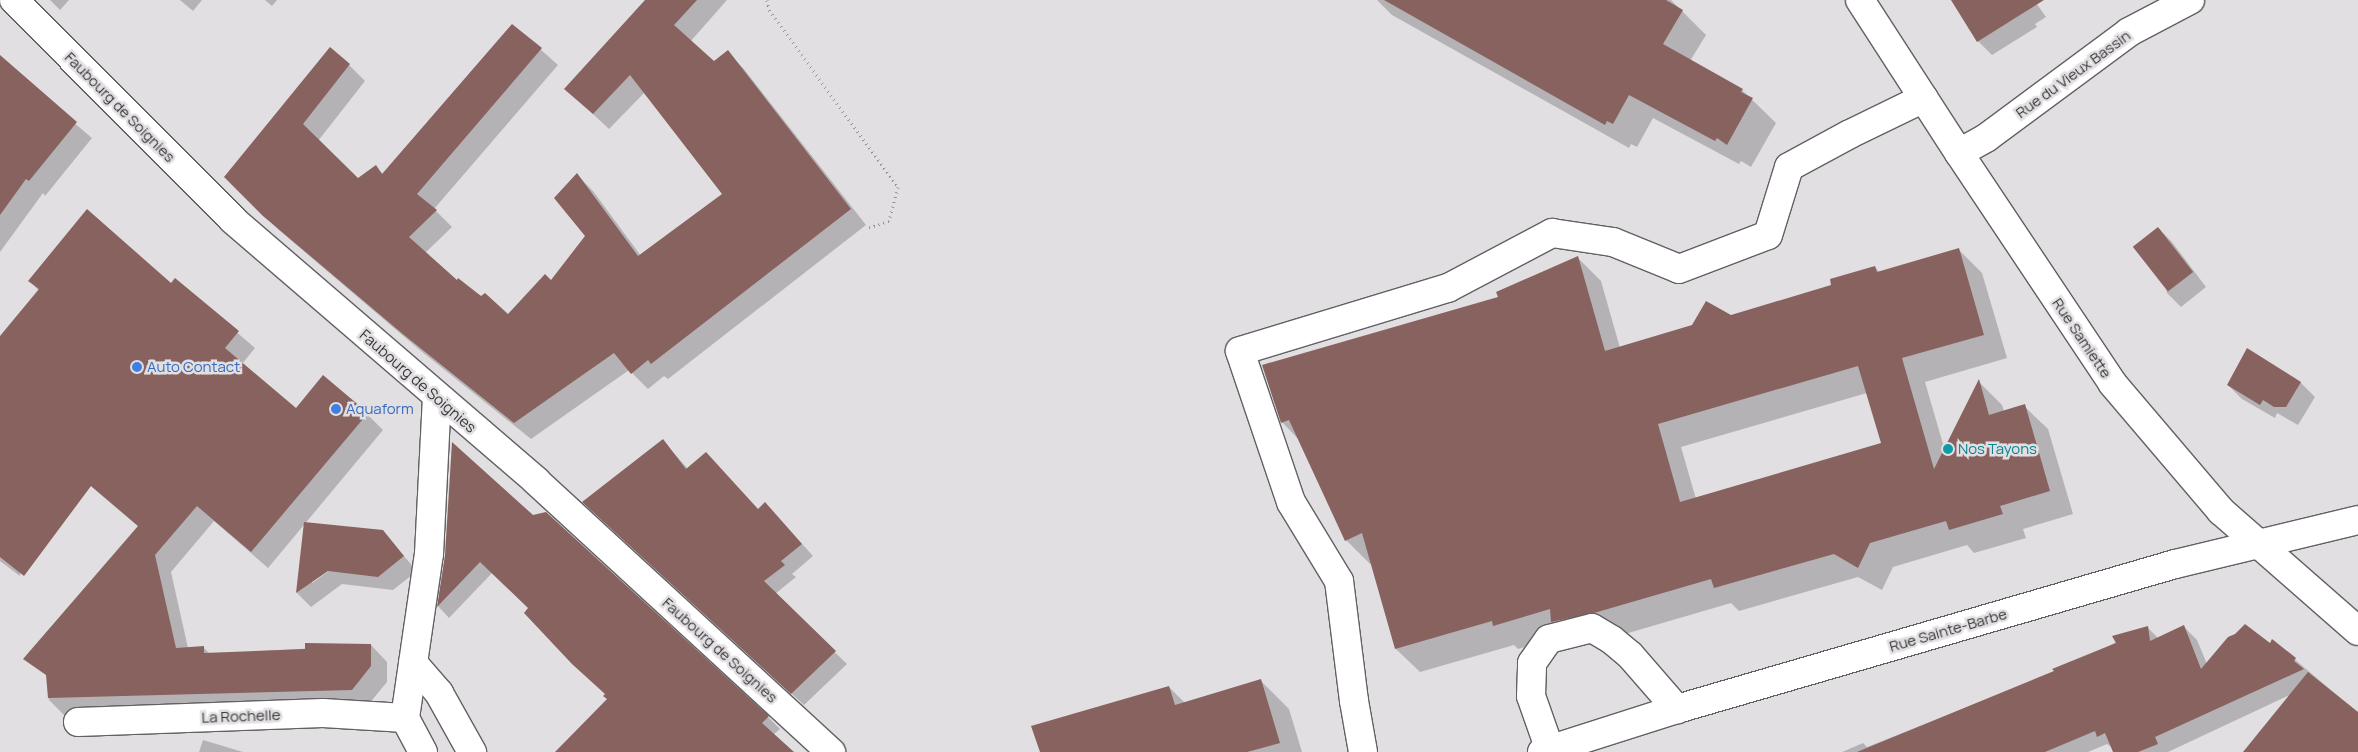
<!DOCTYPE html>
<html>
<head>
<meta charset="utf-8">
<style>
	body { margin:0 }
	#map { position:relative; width:2358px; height:752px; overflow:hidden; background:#e2dfe2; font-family:Manrope,sans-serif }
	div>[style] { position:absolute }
	.shadow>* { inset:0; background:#0003 }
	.building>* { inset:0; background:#88625f; transform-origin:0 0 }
	.path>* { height:3px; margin-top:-1.5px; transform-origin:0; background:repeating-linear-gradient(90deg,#959395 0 1px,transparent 0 5px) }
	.roads { filter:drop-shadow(1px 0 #636063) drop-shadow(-1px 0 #636063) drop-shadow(0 1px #636063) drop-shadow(0 -1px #636063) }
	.minor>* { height:28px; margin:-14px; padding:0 14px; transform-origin:14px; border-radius:14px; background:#fff }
	.dots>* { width:14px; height:14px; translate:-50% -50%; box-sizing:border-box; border:2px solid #e2dfe2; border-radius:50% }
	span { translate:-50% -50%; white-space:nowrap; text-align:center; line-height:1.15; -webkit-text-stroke:5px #e2dfe2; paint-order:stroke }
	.street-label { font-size:15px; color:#373637 }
	.shop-label { font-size:15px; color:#366cbe }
	.left { translate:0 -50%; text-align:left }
	.culture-label { font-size:15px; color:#0d838f }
</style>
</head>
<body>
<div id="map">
	<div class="shadow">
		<div style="clip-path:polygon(50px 0,69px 0,60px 10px)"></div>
		<div style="clip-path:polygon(180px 0,202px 0,193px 11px)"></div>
		<div style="clip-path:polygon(265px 0,277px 0,272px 6px)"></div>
		<div style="clip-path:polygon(646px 0,727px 0,690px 42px,714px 63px,727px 52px,743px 68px,866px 225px,668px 379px,664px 376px,648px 389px,629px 370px,531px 439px,421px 351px,280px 231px,226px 177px,349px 65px,365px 81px,318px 141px,358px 180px,376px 167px,384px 175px,513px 25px,558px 65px,434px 209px,452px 227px,425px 253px,457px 281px,508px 315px,551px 282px,586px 236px,577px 175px,593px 191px,641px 256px,724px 194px,645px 92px,609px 129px,566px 89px)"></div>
		<div style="clip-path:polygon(1377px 0,1671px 0,1706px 35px,1690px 61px,1742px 90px,1776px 123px,1751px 167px,1741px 161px,1739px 164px,1653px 118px,1637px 147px,1631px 144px,1629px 148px,1392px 15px)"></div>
		<div style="clip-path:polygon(1951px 0,2034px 0,2046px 17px,2035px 24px,2037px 27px,1992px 55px,1978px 41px)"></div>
		<div style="clip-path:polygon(0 60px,92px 138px,45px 196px,43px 193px,0 252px)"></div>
		<div style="clip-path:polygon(2158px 228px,2172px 242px,2206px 287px,2181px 307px,2167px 293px)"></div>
		<div style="clip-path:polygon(evenodd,1958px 249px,1982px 273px,2007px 358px,1925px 382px,1945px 451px,1979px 382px,2002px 405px,2004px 411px,2024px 406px,2048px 429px,2073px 514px,2023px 529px,2026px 538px,1974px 553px,1967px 545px,1893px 567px,1882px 590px,1858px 577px,1739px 611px,1731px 603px,1618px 636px,1565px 635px,1518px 649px,1514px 645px,1420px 672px,1396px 649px,1372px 563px,1370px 564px,1346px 540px,1299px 440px,1282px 422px,1499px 298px,1577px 257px,1601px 281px,1620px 348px,1833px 286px,1875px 267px,1880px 273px,1958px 249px,1867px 393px,1882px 444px,1696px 499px,1681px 447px,1867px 393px)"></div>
		<div style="clip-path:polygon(176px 280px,255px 348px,242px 364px,296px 409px,367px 414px,383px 430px,268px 568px,214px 521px,171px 572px,188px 648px,203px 647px,210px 654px,371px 645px,387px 662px,387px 682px,368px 705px,65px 716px,49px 700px,44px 638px,139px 527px,24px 429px,0 402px,0 338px,39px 291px,30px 281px,171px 285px)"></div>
		<div style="clip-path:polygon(2248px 350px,2301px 383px,2315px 397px,2298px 425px,2277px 413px,2275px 418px,2242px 399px,2228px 385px)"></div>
		<div style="clip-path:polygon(663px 441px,688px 469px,706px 453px,758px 510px,777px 516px,813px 556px,792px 574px,796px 577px,775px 594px,847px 664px,804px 705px,596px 514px)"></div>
		<div style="clip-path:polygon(0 479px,26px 504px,20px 576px,0 561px)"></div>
		<div style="clip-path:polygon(546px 513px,768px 717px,780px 729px,773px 735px,792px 752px,557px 752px,608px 699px,606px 695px,530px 608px,493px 572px,449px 618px,438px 606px,446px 555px,533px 517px)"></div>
		<div style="clip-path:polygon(evenodd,305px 523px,382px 531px,417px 571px,393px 590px,342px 584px,311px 607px,297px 593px,305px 523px,332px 566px,333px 568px,312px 583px,312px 580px,332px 566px)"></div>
		<div style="clip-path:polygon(2147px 627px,2159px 639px,2184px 627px,2197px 640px,2207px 664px,2270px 645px,2273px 641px,2358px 713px,2358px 752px,2247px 752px,2292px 694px,2168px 752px,2119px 752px,2107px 744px,2088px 752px,1842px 752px,1863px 743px,1867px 747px,2056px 672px)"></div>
		<div style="clip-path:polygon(1261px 681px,1289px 709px,1302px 752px,1041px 752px,1169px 687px,1185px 703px)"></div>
		<div style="clip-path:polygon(203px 740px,243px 752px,199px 752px)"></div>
	</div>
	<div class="building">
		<div style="clip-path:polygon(645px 0,697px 0,674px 25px,714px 61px,728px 50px,851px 209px,651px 364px,648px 360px,631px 374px,614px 353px,514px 423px,404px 335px,263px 216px,224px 177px,330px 47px,350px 64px,303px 124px,358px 178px,376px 165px,382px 174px,512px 24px,542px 48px,417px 194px,437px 210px,409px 237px,457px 280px,458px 278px,481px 296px,485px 293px,508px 314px,545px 274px,551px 280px,585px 236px,554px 198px,577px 173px,638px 256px,722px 194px,630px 75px,593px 114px,564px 89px)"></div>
		<div style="clip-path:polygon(1384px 0,1666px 0,1683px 10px,1663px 44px,1743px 89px,1741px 92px,1753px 98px,1727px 145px,1717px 138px,1715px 141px,1629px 95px,1613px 124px,1607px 121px,1605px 125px)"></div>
		<div style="clip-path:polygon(1951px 0,2044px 0,1977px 42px)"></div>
		<div style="clip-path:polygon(0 55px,77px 122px,29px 181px,26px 179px,0 215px)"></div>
		<div style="clip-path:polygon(87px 209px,171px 283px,175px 278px,239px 331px,225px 348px,296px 408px,323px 375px,368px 413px,251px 552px,197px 506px,155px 555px,176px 648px,204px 646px,204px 653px,305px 649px,305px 643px,371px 644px,371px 666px,352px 690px,48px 698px,46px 675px,23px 659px,138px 526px,91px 486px,24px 576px,0 557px,0 336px,39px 289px,28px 281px)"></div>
		<div style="left:2158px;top:227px;width:57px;height:32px;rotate:52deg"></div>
		<div style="clip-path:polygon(evenodd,1959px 248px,1984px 335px,1902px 358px,1934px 469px,1979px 379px,1989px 415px,2025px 404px,2050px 491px,2000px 506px,2003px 514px,1949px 530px,1946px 521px,1870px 543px,1858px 568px,1834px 554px,1714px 588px,1711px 579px,1594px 613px,1551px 622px,1550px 609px,1493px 626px,1492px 621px,1395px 649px,1362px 533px,1345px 541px,1289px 420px,1281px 423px,1262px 365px,1498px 297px,1496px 292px,1578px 256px,1605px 351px,1692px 325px,1706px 301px,1731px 315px,1831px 285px,1830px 279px,1875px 266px,1877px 272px,1959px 248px,1858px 366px,1881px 443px,1680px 502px,1658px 424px,1858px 366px)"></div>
		<div style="clip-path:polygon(2247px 348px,2301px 382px,2286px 407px,2274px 407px,2263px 400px,2260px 405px,2227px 385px)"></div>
		<div style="clip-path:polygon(663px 439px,686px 469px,706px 452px,758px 509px,765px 502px,802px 544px,781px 561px,785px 565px,764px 581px,836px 651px,791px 694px,582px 502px)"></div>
		<div style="clip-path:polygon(452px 442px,533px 515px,546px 512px,769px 716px,762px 723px,794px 752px,555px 752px,607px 699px,603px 696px,605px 694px,572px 664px,524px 613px,528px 608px,480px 562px,437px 607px,445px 555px)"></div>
		<div style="clip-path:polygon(304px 522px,383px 530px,404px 556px,378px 577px,328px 571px,296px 593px)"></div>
		<div style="clip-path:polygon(2245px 624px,2270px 643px,2272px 639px,2296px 658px,2294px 661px,2304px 669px,2155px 737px,2158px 744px,2138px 752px,2113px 752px,2105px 733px,2097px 737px,2095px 731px,2045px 752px,1857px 752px,2054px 671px,2052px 669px,2116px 643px,2112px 636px,2148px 626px,2150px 641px,2184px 625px,2201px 669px,2228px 637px,2235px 634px)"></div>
		<div style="clip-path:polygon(2308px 672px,2358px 712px,2358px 752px,2243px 752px)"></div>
		<div style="clip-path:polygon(1261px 679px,1280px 743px,1247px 752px,1040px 752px,1031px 726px,1169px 686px,1175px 705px)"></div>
	</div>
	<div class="path">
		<div style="left:767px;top:0;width:10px;rotate:79deg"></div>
		<div style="left:769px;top:10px;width:219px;rotate:53.9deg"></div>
		<div style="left:898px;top:187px;width:35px;rotate:105deg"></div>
		<div style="left:889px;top:221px;width:23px;rotate:162deg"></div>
	</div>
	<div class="roads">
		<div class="minor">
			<div style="left:14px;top:0;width:310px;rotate:45.1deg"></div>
			<div style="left:233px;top:220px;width:400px;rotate:40.7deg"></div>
			<div style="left:536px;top:481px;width:401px;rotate:42.6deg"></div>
			<div style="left:1860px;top:0;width:182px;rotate:57.1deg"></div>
			<div style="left:1959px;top:153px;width:278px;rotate:56.3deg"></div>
			<div style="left:2113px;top:384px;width:167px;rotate:49.6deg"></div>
			<div style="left:2221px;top:511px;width:182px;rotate:41.2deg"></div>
			<div style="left:1959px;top:153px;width:31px;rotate:-29deg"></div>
			<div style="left:1986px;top:138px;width:178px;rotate:-36.5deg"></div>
			<div style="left:2129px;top:32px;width:69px;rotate:-27.7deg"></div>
			<div style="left:413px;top:663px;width:40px;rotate:49deg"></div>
			<div style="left:439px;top:693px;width:68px;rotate:60.8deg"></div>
			<div style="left:78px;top:722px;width:245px;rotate:-2.1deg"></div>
			<div style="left:323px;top:713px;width:82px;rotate:3.5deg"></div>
			<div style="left:1550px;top:750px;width:57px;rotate:-109.4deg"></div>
			<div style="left:1531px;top:696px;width:33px;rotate:-88deg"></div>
			<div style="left:1532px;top:663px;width:29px;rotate:-55deg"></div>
			<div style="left:1549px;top:639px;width:44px;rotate:-14.3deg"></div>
			<div style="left:1592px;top:628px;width:23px;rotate:31deg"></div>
			<div style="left:1612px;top:640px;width:23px;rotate:40deg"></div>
			<div style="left:1630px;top:655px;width:72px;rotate:49deg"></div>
			<div style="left:423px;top:752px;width:38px;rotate:-118deg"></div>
			<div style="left:405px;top:718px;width:166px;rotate:-81.7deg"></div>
			<div style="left:429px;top:554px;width:156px;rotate:-87.1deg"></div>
			<div style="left:1363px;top:752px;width:52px;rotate:-100deg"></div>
			<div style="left:1354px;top:701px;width:121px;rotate:-97.1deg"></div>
			<div style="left:1339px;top:581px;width:92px;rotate:-121.3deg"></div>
			<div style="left:1291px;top:502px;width:159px;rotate:-108.7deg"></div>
			<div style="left:1240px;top:351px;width:217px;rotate:-16.9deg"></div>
			<div style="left:1448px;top:288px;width:118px;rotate:-27.9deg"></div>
			<div style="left:1552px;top:233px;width:62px;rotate:8.4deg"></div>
			<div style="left:1613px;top:242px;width:71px;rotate:22.2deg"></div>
			<div style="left:1679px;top:269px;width:95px;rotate:-20.9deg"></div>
			<div style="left:1768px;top:235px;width:71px;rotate:-72.8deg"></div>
			<div style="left:1789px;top:167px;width:69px;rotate:-28.4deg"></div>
			<div style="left:1850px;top:134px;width:82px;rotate:-25.9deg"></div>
			<div style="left:1542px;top:752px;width:142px;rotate:-17.7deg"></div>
			<div style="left:1677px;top:709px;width:519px;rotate:-16.23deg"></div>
			<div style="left:2175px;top:564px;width:188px;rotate:-13.5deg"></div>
		</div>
	</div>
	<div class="dots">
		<div style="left:137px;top:367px;background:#3f7fe0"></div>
		<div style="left:336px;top:409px;background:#3f7fe0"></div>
		<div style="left:1948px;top:449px;background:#0f9aa8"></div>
	</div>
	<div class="street-label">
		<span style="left:2073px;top:74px;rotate:-36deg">Rue du Vieux Bassin</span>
		<span style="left:120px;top:107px;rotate:45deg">Faubourg de Soignies</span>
		<span style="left:2082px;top:338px;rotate:56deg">Rue Samiette</span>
		<span style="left:418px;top:381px;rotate:41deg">Faubourg de Soignies</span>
		<span style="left:1948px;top:630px;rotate:-16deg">Rue Sainte-Barbe</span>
		<span style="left:720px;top:650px;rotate:42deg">Faubourg de Soignies</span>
		<span style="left:241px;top:716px;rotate:-2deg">La Rochelle</span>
	</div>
	<div class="shop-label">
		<span class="left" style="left:147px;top:367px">Auto Contact</span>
		<span class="left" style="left:346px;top:409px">Aquaform</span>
	</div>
	<div class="culture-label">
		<span class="left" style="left:1958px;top:449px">Nos Tayons</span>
	</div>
</div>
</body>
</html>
